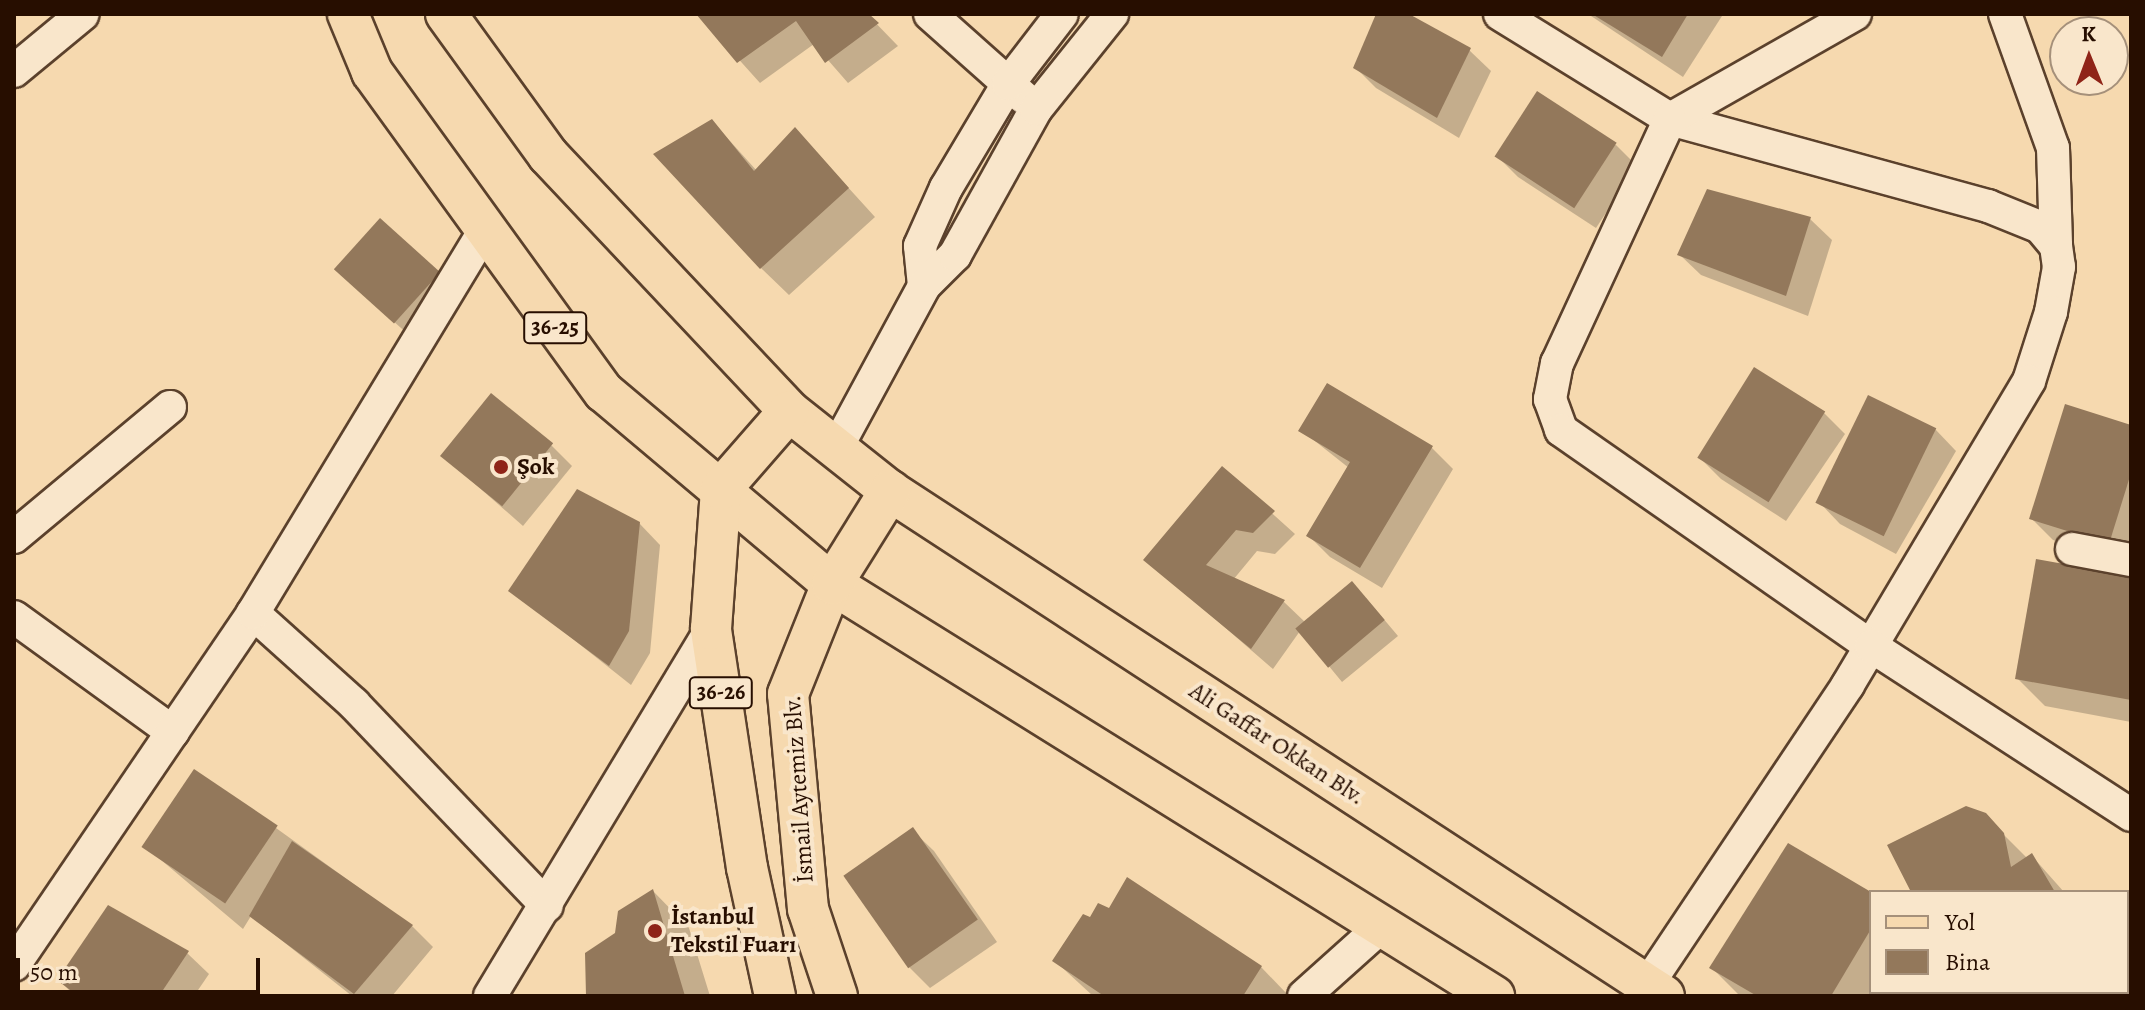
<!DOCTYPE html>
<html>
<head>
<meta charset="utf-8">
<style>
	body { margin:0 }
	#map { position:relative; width:2145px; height:1010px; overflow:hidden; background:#f6d9af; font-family:Alegreya,serif }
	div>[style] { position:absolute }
	.shadow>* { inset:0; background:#0003 }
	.building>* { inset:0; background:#93785b; transform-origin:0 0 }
	.roads { filter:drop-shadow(2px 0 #5b412c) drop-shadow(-2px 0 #5b412c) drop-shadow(0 2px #5b412c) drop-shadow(0 -2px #5b412c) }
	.minor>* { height:32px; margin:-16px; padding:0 16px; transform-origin:16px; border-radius:16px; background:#f9e6cb }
	.major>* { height:40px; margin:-20px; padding:0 20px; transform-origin:20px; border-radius:20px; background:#f6d9af }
	.dots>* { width:22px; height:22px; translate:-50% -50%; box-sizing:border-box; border:4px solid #f9e6cb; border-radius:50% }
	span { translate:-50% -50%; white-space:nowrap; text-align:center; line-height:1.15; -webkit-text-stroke:8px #f9e6cb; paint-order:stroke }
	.shield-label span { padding:2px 6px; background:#f9e6cb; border:2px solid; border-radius:6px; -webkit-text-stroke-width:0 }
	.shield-label { font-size:22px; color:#270e00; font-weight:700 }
	.poi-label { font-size:24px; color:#270e00; font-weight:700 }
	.left { translate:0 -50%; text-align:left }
	.street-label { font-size:24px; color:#270e00 }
	.frame { position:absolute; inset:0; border:16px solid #270e00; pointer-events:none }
	.legend { position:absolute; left:1869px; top:890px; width:260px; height:104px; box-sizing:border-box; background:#f9e6cb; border:2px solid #a5907a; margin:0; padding:10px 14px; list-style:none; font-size:24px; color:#270e00 }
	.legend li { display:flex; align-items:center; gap:16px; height:40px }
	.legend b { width:40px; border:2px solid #a5907a }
	.north { position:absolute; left:2049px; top:16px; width:80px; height:80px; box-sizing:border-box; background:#f9e6cb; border:2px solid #a5907a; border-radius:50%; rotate:359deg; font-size:22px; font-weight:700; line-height:32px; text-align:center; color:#270e00 }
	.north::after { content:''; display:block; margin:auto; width:28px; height:36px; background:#8f2418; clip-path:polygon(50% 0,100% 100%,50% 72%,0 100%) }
	.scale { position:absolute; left:16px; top:958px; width:244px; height:36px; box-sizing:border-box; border:4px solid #270e00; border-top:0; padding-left:10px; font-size:24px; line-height:28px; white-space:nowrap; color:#270e00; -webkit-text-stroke:6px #f9e6cb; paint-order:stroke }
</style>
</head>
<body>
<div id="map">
	<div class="shadow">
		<div style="clip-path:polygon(698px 14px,867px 14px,898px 46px,848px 83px,814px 44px,760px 83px)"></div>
		<div style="clip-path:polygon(1379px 14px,1404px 14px,1469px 50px,1491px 71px,1459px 138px,1376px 88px,1355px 67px)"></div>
		<div style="clip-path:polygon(1588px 14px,1720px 14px,1722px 16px,1683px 77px)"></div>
		<div style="clip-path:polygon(712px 121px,757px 171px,795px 129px,875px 217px,789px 295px,761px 268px)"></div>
		<div style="clip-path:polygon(1616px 145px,1637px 166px,1596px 228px,1518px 177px,1497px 156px)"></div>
		<div style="clip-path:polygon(1810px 219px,1832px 240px,1808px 316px,1701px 275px,1679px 254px)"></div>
		<div style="clip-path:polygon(380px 220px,440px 273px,418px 343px,358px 290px)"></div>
		<div style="clip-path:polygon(1328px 385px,1432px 448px,1453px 469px,1382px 588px,1330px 557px,1308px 535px,1349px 468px,1301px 430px)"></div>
		<div style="clip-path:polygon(1824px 413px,1845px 434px,1786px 521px,1721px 479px,1700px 458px)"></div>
		<div style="clip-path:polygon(2131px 427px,2130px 564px,2053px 540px,2032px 519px)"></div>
		<div style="clip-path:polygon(1935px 429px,1956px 451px,1896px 554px,1840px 524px,1819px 502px)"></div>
		<div style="clip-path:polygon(551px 445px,572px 466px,523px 526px,442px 455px)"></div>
		<div style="clip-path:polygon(1222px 468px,1295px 534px,1275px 554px,1257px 551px,1233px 580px,1284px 602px,1306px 623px,1366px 598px,1398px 636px,1342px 682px,1300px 631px,1273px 669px,1146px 559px)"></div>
		<div style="clip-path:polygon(639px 523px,660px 545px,650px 653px,631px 685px,511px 590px)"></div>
		<div style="clip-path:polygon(2131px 578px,2131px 722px,2045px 706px,2017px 678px)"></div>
		<div style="clip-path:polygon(1984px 815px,2027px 858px,2031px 855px,2064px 892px,1914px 892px)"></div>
		<div style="clip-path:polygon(276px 828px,412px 926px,433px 947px,392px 996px,352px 996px,251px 916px,243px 929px,148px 849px)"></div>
		<div style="clip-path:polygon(912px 830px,934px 851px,997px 942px,930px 988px,909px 967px)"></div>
		<div style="clip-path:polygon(653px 891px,689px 928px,710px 996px,588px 996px,587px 954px,617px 934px)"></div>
		<div style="clip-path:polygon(1871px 894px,1875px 996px,1740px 996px,1712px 968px)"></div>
		<div style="clip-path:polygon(187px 953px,209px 974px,194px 996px,75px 996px,59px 980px)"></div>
		<div style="clip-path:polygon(1055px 961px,1261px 967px,1288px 995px,1093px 996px)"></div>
		<div style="clip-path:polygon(1973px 992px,2011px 992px,2003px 996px)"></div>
	</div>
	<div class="building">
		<div style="clip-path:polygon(696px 14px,869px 14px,879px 23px,825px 63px,796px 21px,737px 63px)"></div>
		<div style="clip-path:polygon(1376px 14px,1409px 14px,1471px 48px,1437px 118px,1353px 68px)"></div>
		<div style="clip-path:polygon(1592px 14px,1688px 14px,1662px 57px)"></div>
		<div style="left:1537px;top:91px;width:95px;height:78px;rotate:33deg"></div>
		<div style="clip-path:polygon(712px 119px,754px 171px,795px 127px,849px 188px,760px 269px,653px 154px)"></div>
		<div style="clip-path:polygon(1707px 189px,1811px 217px,1786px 296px,1677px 255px)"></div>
		<div style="left:380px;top:218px;width:81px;height:69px;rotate:42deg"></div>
		<div style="left:1754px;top:367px;width:84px;height:107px;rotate:32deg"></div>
		<div style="clip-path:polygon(1327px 383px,1433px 446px,1360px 568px,1306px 536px,1350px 462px,1298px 431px)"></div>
		<div style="left:491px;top:393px;width:80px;height:81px;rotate:39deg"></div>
		<div style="left:1868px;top:395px;width:76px;height:120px;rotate:26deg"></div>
		<div style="clip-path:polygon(2065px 404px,2131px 425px,2131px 473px,2109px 544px,2029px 519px)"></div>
		<div style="clip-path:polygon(1222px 466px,1275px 511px,1253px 533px,1236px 530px,1206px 565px,1285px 600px,1251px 649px,1143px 560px)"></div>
		<div style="clip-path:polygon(577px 489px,640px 522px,629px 631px,609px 666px,508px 591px)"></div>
		<div style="clip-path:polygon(2036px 559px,2131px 576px,2131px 700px,2015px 679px)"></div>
		<div style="left:1352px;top:581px;width:51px;height:74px;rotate:50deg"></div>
		<div style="left:194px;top:769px;width:101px;height:94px;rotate:34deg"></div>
		<div style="clip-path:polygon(1966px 806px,1986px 813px,2004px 833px,2011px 867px,2032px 853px,2055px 892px,1911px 892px,1887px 845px)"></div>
		<div style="left:913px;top:827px;width:113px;height:85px;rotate:55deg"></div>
		<div style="clip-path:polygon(292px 841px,413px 925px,354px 994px,249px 916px)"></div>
		<div style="clip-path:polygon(1788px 843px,1871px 892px,1871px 929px,1831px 996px,1757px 996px,1709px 968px)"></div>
		<div style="clip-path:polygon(1127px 877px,1262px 966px,1243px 996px,1104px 996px,1052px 961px,1083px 914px,1090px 917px,1098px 903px,1109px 908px)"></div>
		<div style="clip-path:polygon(653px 889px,685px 996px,586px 996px,585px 953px,615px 933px,618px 911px)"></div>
		<div style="clip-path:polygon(108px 905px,189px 951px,159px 996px,78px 996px,57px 980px)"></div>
	</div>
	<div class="roads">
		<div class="minor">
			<div style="left:930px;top:14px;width:125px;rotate:41.7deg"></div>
			<div style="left:1500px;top:14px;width:200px;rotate:31.7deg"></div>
			<div style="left:1670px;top:119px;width:330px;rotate:15.3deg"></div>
			<div style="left:1988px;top:206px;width:56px;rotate:22deg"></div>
			<div style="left:2040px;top:227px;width:25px;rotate:50deg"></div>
			<div style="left:2056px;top:246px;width:21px;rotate:82deg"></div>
			<div style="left:2059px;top:267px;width:46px;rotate:100.1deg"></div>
			<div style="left:2051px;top:312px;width:72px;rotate:107.7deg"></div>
			<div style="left:2029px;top:381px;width:354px;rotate:120.8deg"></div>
			<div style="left:1848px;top:685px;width:361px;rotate:123.8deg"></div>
			<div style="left:1855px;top:14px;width:213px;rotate:150.4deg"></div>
			<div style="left:1670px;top:119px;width:269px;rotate:114.8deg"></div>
			<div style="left:1557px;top:363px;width:37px;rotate:101deg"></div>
			<div style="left:1550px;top:399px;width:33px;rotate:70deg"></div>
			<div style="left:1561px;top:430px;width:378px;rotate:34.9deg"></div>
			<div style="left:1871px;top:646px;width:310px;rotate:33deg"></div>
			<div style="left:2005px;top:14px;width:142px;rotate:70.3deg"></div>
			<div style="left:2053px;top:148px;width:98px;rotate:88.2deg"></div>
			<div style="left:14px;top:71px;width:89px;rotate:-39.6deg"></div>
			<div style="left:924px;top:286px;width:40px;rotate:-95.7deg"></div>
			<div style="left:920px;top:246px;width:64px;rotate:-65.9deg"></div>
			<div style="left:946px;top:188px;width:121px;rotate:-59.2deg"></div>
			<div style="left:1008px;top:84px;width:88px;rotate:-52.4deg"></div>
			<div style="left:836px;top:449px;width:185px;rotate:-61.6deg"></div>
			<div style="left:924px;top:286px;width:44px;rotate:-45deg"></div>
			<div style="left:955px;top:255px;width:167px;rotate:-61deg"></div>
			<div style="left:1036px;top:109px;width:122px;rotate:-51.3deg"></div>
			<div style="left:14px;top:537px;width:203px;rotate:-39.8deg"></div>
			<div style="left:2072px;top:549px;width:60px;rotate:10.6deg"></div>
			<div style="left:253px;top:613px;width:136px;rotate:42deg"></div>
			<div style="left:354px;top:704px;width:279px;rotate:46.3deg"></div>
			<div style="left:14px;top:617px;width:196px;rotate:35.9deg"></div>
			<div style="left:14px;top:965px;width:425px;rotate:-55.8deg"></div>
			<div style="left:253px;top:613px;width:444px;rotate:-58.8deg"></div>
			<div style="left:490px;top:996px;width:428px;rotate:-58.9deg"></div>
			<div style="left:1304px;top:996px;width:105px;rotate:-41.9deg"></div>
		</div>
		<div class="major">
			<div style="left:348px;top:14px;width:63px;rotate:67.5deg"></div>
			<div style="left:372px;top:72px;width:395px;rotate:54.1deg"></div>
			<div style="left:604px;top:392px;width:298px;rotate:40.1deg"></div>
			<div style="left:832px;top:584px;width:780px;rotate:31.9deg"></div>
			<div style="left:446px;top:14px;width:174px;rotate:54.1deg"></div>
			<div style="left:548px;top:155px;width:352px;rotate:46.7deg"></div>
			<div style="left:789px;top:411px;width:129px;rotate:38.4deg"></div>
			<div style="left:890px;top:491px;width:924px;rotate:33.12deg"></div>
			<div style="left:775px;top:996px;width:131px;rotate:-102.3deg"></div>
			<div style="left:747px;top:868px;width:242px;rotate:-98.6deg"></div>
			<div style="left:711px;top:629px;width:140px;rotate:-85.9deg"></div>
			<div style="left:721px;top:489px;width:103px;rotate:-48.9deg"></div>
			<div style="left:837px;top:996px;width:92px;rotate:-108.4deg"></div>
			<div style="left:808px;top:909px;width:216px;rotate:-95.3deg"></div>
			<div style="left:788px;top:694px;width:118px;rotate:-68.2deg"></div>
			<div style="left:832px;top:584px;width:110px;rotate:-58.1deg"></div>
		</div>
	</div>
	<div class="dots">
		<div style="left:501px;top:467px;background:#8f2418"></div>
		<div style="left:655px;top:931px;background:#8f2418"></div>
	</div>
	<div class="shield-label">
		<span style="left:555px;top:328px">36-25</span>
		<span style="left:721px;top:693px">36-26</span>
	</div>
	<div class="poi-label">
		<span class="left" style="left:517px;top:467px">Şok</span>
		<span class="left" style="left:671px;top:931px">İstanbul<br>Tekstil Fuarı</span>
	</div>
	<div class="street-label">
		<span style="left:1277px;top:744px;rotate:33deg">Ali Gaffar Okkan Blv.</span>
		<span style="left:799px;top:789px;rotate:-94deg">İsmail Aytemiz Blv.</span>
	</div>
	<div class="frame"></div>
	<ul class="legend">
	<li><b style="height:10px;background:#f6d9af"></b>Yol</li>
	<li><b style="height:22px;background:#93785b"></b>Bina</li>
	</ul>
	<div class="north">K</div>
	<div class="scale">50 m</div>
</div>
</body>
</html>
